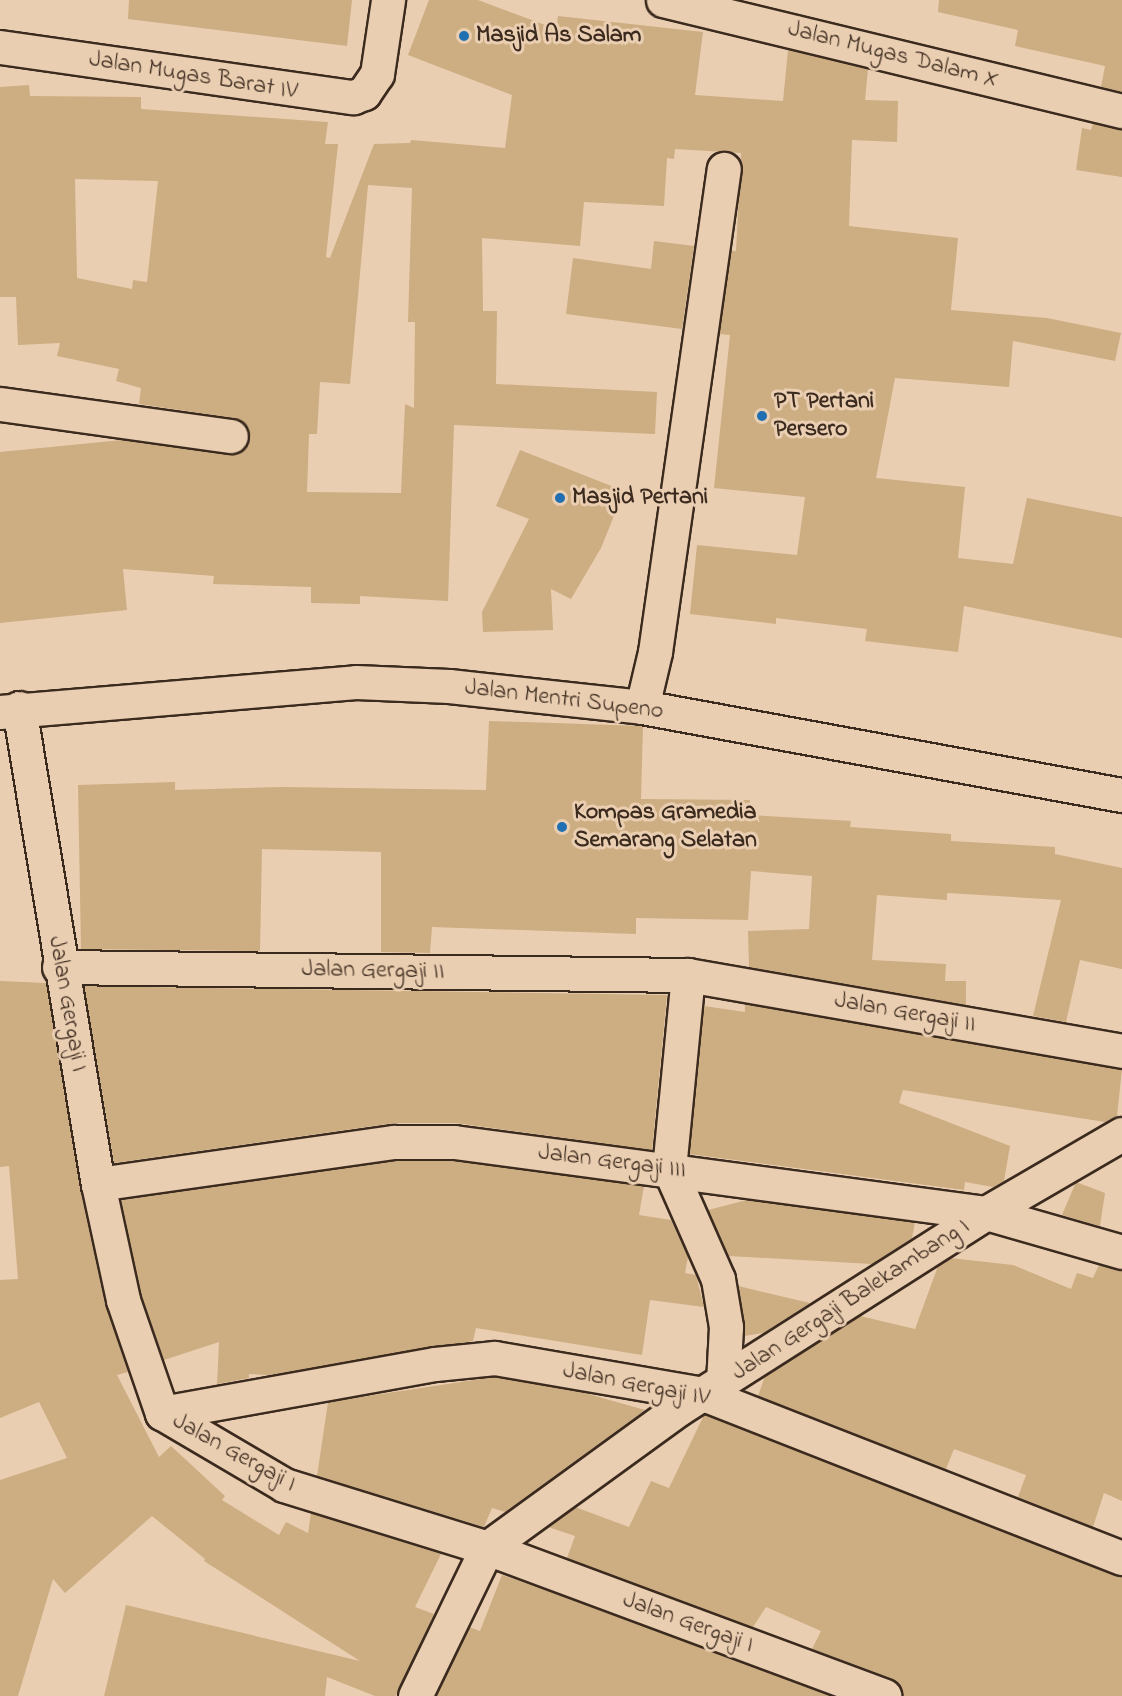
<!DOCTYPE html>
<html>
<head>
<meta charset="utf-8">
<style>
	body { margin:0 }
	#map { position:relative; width:1122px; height:1696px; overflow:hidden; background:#eaceb1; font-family:"Indie Flower",sans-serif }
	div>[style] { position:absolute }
	.building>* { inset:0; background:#cdad82 }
	.roads { filter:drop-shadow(2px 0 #3b2a1e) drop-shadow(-2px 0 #3b2a1e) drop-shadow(0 2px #3b2a1e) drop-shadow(0 -2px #3b2a1e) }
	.minor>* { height:33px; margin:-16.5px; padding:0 16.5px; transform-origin:16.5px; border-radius:16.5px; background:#eaceb1 }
	.major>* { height:33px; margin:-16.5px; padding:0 16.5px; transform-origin:16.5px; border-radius:16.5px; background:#eaceb1 }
	.dots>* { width:16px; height:16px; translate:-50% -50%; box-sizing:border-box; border:3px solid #eaceb1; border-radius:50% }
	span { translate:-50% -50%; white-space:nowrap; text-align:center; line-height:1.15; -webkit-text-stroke:6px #eaceb1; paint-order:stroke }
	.poi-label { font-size:24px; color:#3b2a1e; font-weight:700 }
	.left { translate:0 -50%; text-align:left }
	.street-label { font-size:24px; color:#3b2a1e }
</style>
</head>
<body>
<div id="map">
	<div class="building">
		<div style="clip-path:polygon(129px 0,352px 0,347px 46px,128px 19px)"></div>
		<div style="clip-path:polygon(evenodd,429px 0,478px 0,556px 29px,558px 16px,703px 32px,695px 95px,783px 101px,788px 50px,868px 69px,865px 100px,898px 101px,897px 142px,852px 140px,849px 226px,958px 238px,951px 310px,1047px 318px,1121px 333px,1115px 361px,1013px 341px,1009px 387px,895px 378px,876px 478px,965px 487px,958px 558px,1013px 564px,1027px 498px,1122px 517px,1122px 638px,964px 606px,958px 652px,865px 641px,867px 629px,776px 618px,776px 624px,690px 614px,697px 545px,797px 555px,805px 497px,714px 488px,730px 335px,719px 334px,731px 251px,736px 251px,741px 153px,675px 149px,674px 159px,667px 158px,664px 206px,584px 202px,580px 246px,482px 238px,483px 311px,497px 311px,496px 384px,657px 392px,655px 434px,454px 425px,448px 601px,360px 596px,360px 604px,311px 603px,311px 587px,213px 584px,214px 576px,123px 569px,127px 610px,0 623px,0 452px,122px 440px,229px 455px,245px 448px,250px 438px,248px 428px,234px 418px,139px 404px,141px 388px,116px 381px,119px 369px,57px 356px,60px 343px,18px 345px,16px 297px,0 297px,0 87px,29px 85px,30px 96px,141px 97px,141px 109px,328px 122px,325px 144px,338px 144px,326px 257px,330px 258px,374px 144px,410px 143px,411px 140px,505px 148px,512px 95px,408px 55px,429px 0,75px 179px,158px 181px,147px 282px,133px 280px,132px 289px,77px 278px,75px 179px,429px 0,368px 185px,412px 188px,408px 322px,415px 322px,414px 408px,405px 404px,401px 493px,307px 492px,309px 434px,317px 434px,320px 382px,350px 384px,368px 185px)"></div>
		<div style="clip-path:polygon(939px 0,1122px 0,1122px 92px,1101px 87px,1105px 66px,1015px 46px,1018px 30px,938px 12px)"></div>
		<div style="clip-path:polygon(1093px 123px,1122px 129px,1122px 177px,1076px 170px,1082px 128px,1091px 130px)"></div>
		<div style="clip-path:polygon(654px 241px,694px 246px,682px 329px,566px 314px,573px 258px,651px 269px)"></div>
		<div style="clip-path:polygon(520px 450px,624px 491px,601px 548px,571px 599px,551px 589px,553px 630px,483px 632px,482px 612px,529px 519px,496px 506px)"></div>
		<div style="clip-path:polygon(489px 721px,643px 726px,641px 799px,750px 800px,750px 815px,851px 821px,850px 827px,951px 834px,951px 841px,1055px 847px,1055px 854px,1122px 868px,1122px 969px,1080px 960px,1066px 1022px,1033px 1016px,1061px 900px,947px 893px,947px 900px,877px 895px,872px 960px,946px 964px,945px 981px,966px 981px,966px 1005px,749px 967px,748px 931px,809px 929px,812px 876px,751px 871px,748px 920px,636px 918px,636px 934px,432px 927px,430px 953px,381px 952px,381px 852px,262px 849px,260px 951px,81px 949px,78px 785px,175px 782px,175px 790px,282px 787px,486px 790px)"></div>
		<div style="clip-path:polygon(0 981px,46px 983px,80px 1188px,105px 1304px,128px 1372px,117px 1375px,159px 1457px,171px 1446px,225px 1496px,222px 1500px,279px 1535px,286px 1522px,308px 1533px,311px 1513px,441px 1554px,415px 1607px,434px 1614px,396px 1696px,375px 1696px,327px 1677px,325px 1696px,104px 1696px,126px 1605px,360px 1661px,204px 1561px,205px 1559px,152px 1516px,65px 1593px,53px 1579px,18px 1696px,0 1696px,0 1480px,67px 1458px,39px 1402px,0 1418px,0 1280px,18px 1279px,9px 1166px,0 1167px)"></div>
		<div style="clip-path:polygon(84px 986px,667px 995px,652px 1150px,456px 1123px,394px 1123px,114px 1163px)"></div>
		<div style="clip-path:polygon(745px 1004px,1122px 1069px,1117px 1116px,1105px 1122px,903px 1090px,899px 1103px,1010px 1146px,1004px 1181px,993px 1187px,965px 1182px,964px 1190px,689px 1154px,704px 1006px,745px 1012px)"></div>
		<div style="clip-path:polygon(395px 1161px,453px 1161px,644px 1186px,639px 1215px,671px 1220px,688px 1257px,685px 1273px,696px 1275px,704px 1307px,650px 1300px,642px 1355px,476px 1328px,473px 1341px,269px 1375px,249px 1374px,249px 1378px,217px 1384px,219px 1342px,164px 1360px,141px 1295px,121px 1200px)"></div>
		<div style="clip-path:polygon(1076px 1182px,1105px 1193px,1100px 1226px,1062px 1215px)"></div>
		<div style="clip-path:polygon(747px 1200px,915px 1222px,912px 1238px,872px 1264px,729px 1256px,708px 1210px)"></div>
		<div style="clip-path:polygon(950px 1258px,1013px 1265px,1071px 1289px,1077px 1273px,1093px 1278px,1099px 1265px,1122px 1270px,1122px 1501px,1104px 1493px,1093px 1527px,1018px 1497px,1026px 1475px,954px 1449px,946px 1469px,758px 1396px,765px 1376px,860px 1316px,915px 1329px,938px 1266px)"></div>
		<div style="clip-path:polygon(738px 1286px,810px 1303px,763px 1333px,744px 1336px)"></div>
		<div style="clip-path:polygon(494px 1377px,581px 1392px,645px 1410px,505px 1512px,492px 1508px,484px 1527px,317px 1476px,328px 1402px)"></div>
		<div style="clip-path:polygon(704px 1415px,1122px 1576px,1122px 1696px,902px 1696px,899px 1685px,891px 1678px,812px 1649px,821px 1631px,766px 1607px,753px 1627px,567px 1558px,575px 1536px,548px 1527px,575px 1507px,629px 1527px,651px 1481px,669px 1488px)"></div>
		<div style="clip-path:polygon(502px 1575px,554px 1593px,830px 1696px,436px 1696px,469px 1627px,480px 1631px)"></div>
	</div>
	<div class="roads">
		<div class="minor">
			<div style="left:663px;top:0;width:472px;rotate:13.6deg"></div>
			<div style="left:0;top:47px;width:357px;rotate:8.1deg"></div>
			<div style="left:353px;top:97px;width:12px;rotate:-20deg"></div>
			<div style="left:364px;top:93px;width:23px;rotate:-56deg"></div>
			<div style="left:377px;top:74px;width:75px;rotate:-81.5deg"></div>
			<div style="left:0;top:404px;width:233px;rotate:7.9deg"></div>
			<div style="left:642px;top:707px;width:57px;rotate:-76.7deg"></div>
			<div style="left:655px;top:652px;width:488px;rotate:-81.9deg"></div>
			<div style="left:19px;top:708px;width:483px;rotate:80.6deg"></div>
			<div style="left:98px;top:1184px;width:119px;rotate:77.8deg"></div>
			<div style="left:123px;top:1300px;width:120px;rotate:71deg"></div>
			<div style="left:162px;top:1413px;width:142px;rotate:30.5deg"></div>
			<div style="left:284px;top:1485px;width:213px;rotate:17.2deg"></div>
			<div style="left:487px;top:1548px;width:424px;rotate:20.4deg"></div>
			<div style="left:59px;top:967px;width:629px;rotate:0.73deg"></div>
			<div style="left:688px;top:975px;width:441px;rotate:9.9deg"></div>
			<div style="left:688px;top:975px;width:194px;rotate:95.6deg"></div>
			<div style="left:669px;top:1168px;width:121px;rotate:66.2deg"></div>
			<div style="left:718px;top:1279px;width:49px;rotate:80.5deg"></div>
			<div style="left:726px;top:1327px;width:55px;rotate:93.1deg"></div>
			<div style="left:98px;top:1184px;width:299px;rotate:-8.1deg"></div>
			<div style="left:394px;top:1142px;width:60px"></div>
			<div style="left:454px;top:1142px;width:537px;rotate:7.6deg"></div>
			<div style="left:986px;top:1213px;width:141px;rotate:16deg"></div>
			<div style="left:162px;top:1413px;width:277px;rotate:-10.2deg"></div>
			<div style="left:435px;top:1364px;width:60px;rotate:-5.7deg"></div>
			<div style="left:495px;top:1358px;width:211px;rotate:9.8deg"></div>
			<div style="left:703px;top:1394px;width:450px;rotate:21.4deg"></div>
			<div style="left:415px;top:1696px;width:165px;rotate:-64.1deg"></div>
			<div style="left:487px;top:1548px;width:238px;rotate:-36deg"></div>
			<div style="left:680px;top:1408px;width:363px;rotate:-32.5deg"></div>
			<div style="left:986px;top:1213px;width:157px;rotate:-30.2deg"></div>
		</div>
		<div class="major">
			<div style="left:0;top:712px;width:357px;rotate:-4.8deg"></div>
			<div style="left:356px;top:682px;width:93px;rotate:2.5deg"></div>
			<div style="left:449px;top:686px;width:194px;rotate:6.2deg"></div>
			<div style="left:642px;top:707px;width:488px;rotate:10.4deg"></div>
		</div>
	</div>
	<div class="dots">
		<div style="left:464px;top:36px;background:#1f6fb2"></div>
		<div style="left:762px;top:416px;background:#1f6fb2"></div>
		<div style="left:560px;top:498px;background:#1f6fb2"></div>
		<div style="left:562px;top:827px;background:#1f6fb2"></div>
	</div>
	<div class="poi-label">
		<span class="left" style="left:476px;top:36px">Masjid As Salam</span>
		<span class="left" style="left:774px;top:416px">PT Pertani<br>Persero</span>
		<span class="left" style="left:572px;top:498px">Masjid Pertani</span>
		<span class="left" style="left:574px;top:827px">Kompas Gramedia<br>Semarang Selatan</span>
	</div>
	<div class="street-label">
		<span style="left:893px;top:55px;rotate:14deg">Jalan Mugas Dalam X</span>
		<span style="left:193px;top:76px;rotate:9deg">Jalan Mugas Barat IV</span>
		<span style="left:564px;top:700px;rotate:7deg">Jalan Mentri Supeno</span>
		<span style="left:373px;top:971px;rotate:1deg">Jalan Gergaji II</span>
		<span style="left:67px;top:1004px;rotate:80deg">Jalan Gergaji I</span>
		<span style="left:905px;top:1013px;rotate:10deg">Jalan Gergaji II</span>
		<span style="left:612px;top:1162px;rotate:7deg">Jalan Gergaji III</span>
		<span style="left:851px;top:1300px;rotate:-33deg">Jalan Gergaji Balekambang I</span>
		<span style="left:636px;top:1385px;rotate:11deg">Jalan Gergaji IV</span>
		<span style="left:234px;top:1453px;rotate:29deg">Jalan Gergaji I</span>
		<span style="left:688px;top:1623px;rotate:20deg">Jalan Gergaji I</span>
	</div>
</div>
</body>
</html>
